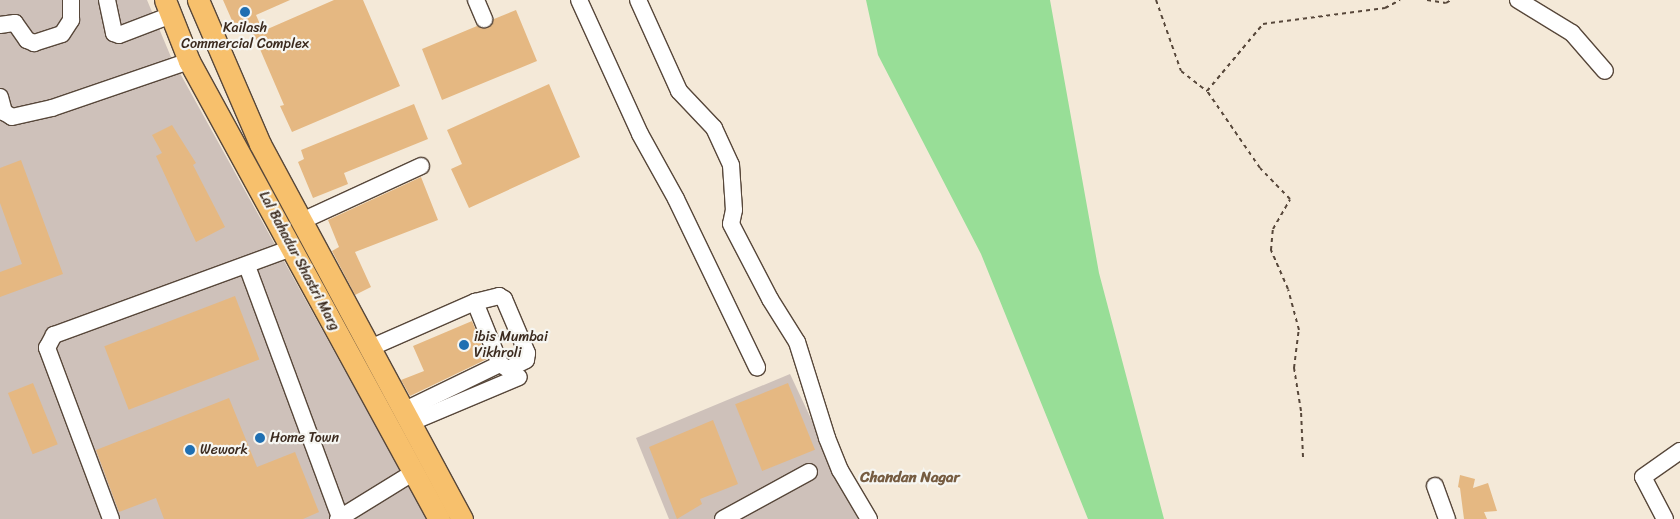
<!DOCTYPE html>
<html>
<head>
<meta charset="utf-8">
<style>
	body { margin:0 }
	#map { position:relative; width:1680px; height:519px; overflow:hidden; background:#f4e9d8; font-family:Sriracha,sans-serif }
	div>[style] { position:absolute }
	.industrial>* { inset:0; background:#cec1ba }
	.green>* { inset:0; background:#98de97 }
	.building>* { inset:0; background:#e5b882; transform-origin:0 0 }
	.path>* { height:2px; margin-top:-1px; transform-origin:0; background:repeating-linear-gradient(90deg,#57473a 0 4px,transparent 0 8px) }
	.roads { filter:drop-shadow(1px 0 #57473a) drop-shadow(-1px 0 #57473a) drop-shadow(0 1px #57473a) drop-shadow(0 -1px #57473a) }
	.minor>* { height:16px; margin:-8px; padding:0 8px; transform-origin:8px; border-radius:8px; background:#fff }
	.major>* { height:21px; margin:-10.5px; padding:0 10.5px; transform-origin:10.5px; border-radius:10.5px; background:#f7c06c }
	.dots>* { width:14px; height:14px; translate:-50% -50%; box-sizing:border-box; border:2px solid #f6f6f2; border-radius:50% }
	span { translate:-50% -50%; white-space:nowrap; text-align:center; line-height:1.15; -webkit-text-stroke:4.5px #f6f6f2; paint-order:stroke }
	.poi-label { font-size:14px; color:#3b2a1e }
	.left { translate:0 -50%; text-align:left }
	.street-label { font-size:14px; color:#3b2a1e }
	.neighbourhood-label { font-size:15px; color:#765c41; font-weight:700 }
</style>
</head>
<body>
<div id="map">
	<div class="industrial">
		<div style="clip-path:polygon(0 0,147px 0,171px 57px,427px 519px,0 519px)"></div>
		<div style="clip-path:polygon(790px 374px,858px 519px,669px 519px,636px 438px)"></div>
	</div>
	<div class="green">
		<div style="clip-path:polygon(866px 0,1050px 0,1099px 273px,1164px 519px,1088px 519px,981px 254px,878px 55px)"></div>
	</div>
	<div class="building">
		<div style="clip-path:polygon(223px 0,290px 0,256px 15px,263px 31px,334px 0,363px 0,400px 86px,292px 132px,280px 106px,284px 105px,247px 19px,234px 25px)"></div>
		<div style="clip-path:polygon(516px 10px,537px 61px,442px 100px,422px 49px,477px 26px,487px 28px,494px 19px)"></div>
		<div style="clip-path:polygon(549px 84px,580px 157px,469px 208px,451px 169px,462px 164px,447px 130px)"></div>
		<div style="clip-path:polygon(414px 104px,428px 139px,344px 173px,348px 184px,313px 198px,298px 162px,304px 159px,301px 150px)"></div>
		<div style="clip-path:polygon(172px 125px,196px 163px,193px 165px,225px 227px,196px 242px,156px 156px,162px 153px,152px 135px)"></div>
		<div style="clip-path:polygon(21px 160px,63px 274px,0 297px,0 272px,22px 264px,0 203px,0 168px)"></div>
		<div style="clip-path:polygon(421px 177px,438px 220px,355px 252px,371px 287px,355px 295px,332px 251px,339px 247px,328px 220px)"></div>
		<div style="left:235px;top:296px;width:68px;height:140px;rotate:69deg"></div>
		<div style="clip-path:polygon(472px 321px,487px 359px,410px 396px,401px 380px,424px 371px,413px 346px)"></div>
		<div style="left:33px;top:383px;width:66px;height:27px;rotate:68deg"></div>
		<div style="left:788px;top:383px;width:72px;height:57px;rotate:68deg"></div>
		<div style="clip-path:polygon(229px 398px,257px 467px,295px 452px,319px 512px,303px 519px,164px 519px,156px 498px,119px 512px,96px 450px)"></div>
		<div style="clip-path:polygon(713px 420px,738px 484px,700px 499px,702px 504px,677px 519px,649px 447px)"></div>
		<div style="clip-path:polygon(1460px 475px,1475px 479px,1473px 488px,1488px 483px,1497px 511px,1484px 512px,1487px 519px,1464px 519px,1460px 488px,1458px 487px)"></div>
	</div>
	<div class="path">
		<div style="left:1156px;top:0;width:75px;rotate:70.6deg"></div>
		<div style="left:1181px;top:71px;width:33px;rotate:38deg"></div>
		<div style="left:1427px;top:0;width:19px;rotate:9deg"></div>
		<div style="left:1446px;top:3px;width:6px;rotate:-31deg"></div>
		<div style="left:1303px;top:457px;width:46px;rotate:-92.5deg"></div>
		<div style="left:1301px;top:411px;width:44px;rotate:-99.2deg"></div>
		<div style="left:1294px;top:368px;width:38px;rotate:-83deg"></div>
		<div style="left:1299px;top:330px;width:42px;rotate:-105deg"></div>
		<div style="left:1288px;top:289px;width:43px;rotate:-113.6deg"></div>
		<div style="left:1271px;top:250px;width:21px;rotate:-85deg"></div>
		<div style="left:1273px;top:229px;width:34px;rotate:-60deg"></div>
		<div style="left:1290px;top:199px;width:43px;rotate:-134.1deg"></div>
		<div style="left:1260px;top:168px;width:93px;rotate:-124.5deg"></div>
		<div style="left:1207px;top:91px;width:87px;rotate:-50.1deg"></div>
		<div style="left:1263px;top:24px;width:123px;rotate:-7.5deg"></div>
		<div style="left:1385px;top:8px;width:17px;rotate:-28deg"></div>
	</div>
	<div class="roads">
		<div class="minor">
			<div style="left:107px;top:0;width:34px;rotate:78deg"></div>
			<div style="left:114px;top:33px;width:5px;rotate:22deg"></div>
			<div style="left:119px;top:35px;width:56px;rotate:-21deg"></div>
			<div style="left:476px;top:0;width:21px;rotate:67deg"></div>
			<div style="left:579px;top:0;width:147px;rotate:65.5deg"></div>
			<div style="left:640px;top:134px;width:74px;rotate:61deg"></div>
			<div style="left:676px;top:199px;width:187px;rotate:64.3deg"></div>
			<div style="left:638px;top:0;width:100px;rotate:65.7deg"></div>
			<div style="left:679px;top:91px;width:51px;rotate:46.6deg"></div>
			<div style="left:714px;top:128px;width:41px;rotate:65.3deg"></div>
			<div style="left:731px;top:165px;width:45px;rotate:86.2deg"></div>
			<div style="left:734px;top:210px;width:14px;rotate:102deg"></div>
			<div style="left:731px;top:224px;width:85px;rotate:62.5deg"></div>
			<div style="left:770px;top:299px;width:51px;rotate:57.9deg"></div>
			<div style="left:797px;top:342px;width:101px;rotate:72.6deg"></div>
			<div style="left:827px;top:438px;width:35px;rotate:68deg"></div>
			<div style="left:840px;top:470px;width:57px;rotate:59.4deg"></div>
			<div style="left:1518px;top:0;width:63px;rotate:31.4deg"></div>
			<div style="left:1572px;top:33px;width:50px;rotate:49deg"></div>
			<div style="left:0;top:25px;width:15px;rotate:-8deg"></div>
			<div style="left:15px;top:23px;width:21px;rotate:55deg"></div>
			<div style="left:27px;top:40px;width:8px;rotate:23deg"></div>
			<div style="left:34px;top:43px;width:29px;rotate:-18deg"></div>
			<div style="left:62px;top:34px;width:17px;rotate:-57deg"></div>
			<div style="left:71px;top:20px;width:20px;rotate:-90deg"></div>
			<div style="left:0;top:97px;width:16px;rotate:75deg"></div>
			<div style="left:4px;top:112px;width:9px;rotate:32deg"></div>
			<div style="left:12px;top:117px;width:41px;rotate:-12.7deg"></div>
			<div style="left:52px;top:108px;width:145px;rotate:-18.9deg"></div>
			<div style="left:302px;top:221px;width:131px;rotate:-24.8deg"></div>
			<div style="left:247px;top:266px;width:269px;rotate:69.7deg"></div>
			<div style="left:370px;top:348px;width:115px;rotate:-23.7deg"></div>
			<div style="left:475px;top:302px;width:25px;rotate:-14deg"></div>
			<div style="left:499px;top:296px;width:6px;rotate:31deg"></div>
			<div style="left:504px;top:299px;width:59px;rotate:66.9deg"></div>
			<div style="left:527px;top:353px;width:7px;rotate:98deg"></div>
			<div style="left:526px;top:360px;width:20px;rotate:153deg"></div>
			<div style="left:508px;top:369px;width:9px;rotate:-148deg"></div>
			<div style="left:500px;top:364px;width:67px;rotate:-112deg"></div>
			<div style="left:403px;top:411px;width:108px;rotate:-25.9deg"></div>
			<div style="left:410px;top:423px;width:118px;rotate:-22.9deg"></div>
			<div style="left:1435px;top:486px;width:35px;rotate:70deg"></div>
			<div style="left:111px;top:519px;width:183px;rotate:-110.5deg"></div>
			<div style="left:47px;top:348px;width:15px;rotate:-62deg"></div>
			<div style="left:54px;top:335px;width:253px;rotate:-20.1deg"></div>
			<div style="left:338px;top:519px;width:89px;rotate:-31.7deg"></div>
			<div style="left:723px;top:519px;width:98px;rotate:-28.7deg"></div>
			<div style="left:1665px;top:519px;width:47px;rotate:-117.6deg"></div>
			<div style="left:1643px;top:477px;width:45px;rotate:-35.1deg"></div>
		</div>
		<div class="major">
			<div style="left:165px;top:0;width:66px;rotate:68.5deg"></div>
			<div style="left:189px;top:61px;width:522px;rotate:61.37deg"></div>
			<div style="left:198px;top:0;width:157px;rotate:66.7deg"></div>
			<div style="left:260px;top:144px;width:426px;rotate:61.7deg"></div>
		</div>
	</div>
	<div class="dots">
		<div style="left:245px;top:12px;background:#1f6fb2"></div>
		<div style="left:464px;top:345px;background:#1f6fb2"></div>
		<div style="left:260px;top:438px;background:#1f6fb2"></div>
		<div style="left:190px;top:450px;background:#1f6fb2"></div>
	</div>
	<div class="poi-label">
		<span style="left:245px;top:36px">Kailash<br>Commercial Complex</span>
		<span class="left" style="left:474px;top:345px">ibis Mumbai<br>Vikhroli</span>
		<span class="left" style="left:270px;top:438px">Home Town</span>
		<span class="left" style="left:200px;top:450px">Wework</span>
	</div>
	<div class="street-label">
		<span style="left:299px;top:261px;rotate:62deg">Lal Bahadur Shastri Marg</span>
	</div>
	<div class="neighbourhood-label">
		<span style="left:910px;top:478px">Chandan Nagar</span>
	</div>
</div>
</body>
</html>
